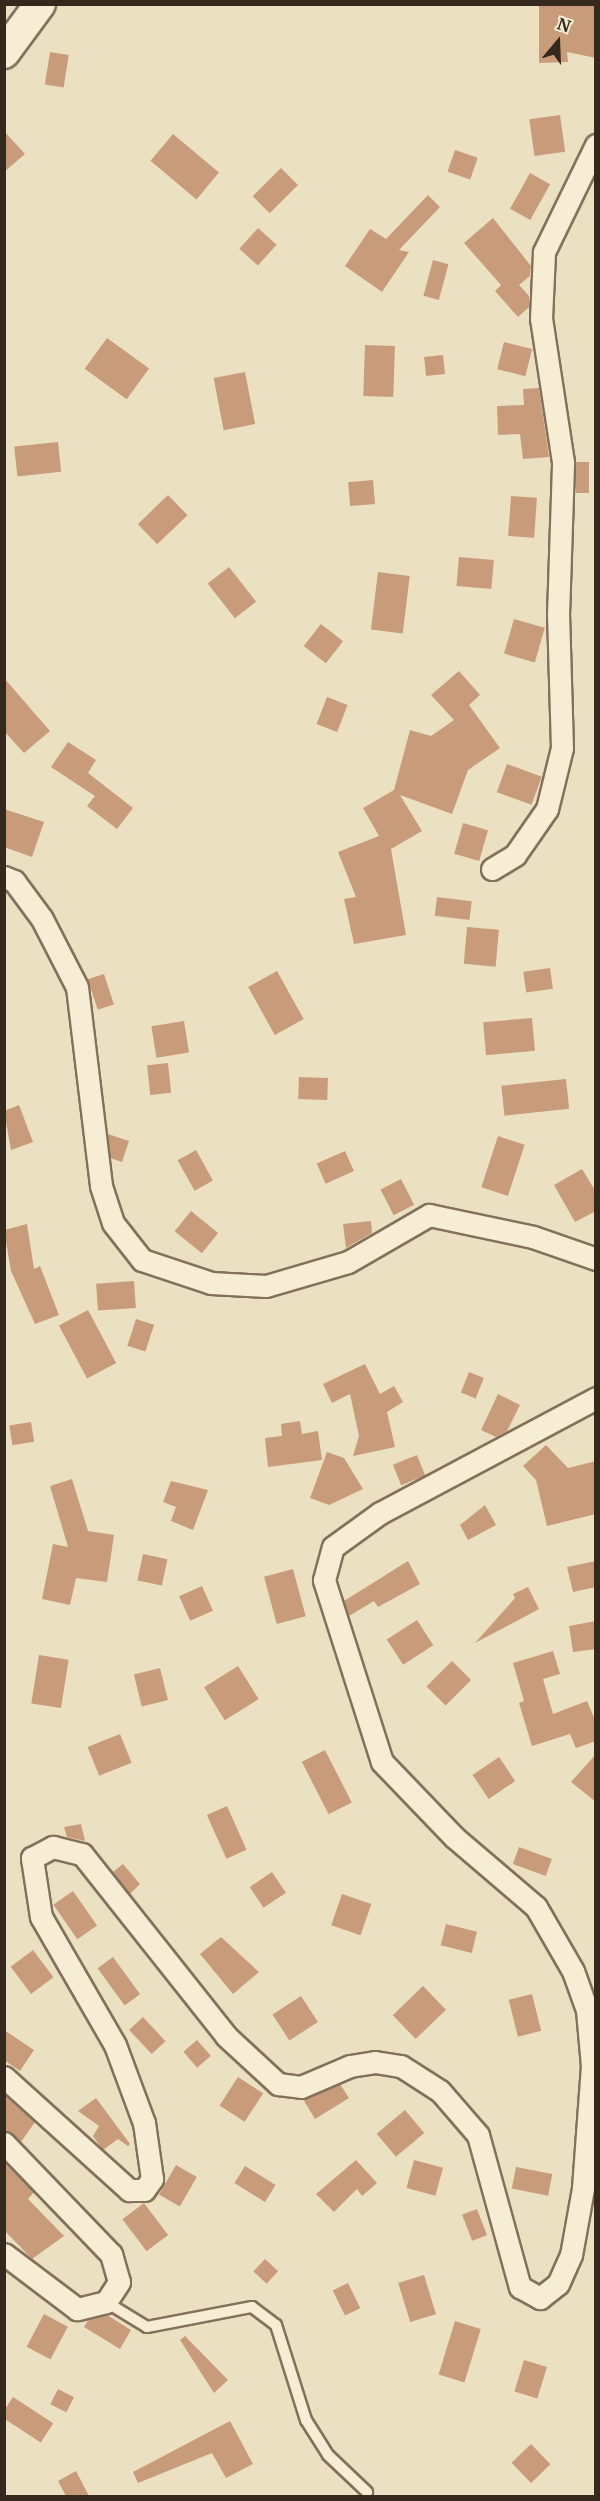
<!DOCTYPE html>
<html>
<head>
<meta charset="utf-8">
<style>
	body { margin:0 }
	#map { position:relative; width:600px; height:2501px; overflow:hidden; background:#ebe0c2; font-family:Merriweather,serif }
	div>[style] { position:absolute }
	.building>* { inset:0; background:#c89c7a; transform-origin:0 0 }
	.roads { filter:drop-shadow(2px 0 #84715a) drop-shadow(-2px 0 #84715a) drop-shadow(0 2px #84715a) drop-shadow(0 -2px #84715a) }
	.lane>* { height:10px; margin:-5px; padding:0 5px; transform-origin:5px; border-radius:5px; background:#f7edd5 }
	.street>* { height:21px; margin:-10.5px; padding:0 10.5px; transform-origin:10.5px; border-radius:10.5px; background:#f7edd5 }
	.secondary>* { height:30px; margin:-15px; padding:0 15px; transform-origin:15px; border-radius:15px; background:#f7edd5 }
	span { translate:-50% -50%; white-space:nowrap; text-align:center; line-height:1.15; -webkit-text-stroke:4.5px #f3ead2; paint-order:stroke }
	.frame { position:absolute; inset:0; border:6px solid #35291e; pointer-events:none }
	.north { position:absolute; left:528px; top:12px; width:60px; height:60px; -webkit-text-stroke:4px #f3ead2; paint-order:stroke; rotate:19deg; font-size:16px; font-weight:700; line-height:24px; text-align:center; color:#35291e }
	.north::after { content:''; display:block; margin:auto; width:21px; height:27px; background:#35291e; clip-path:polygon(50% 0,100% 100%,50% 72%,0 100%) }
</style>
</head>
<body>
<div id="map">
	<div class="building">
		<div style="clip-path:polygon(539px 4px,596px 4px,596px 58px,567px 52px,568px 62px,539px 63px)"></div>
		<div style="left:50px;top:52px;width:19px;height:33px;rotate:9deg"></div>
		<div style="left:560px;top:115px;width:37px;height:31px;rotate:82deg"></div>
		<div style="clip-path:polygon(4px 131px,25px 154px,4px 172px)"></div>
		<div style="left:173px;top:134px;width:60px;height:35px;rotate:40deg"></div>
		<div style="left:455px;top:150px;width:24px;height:23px;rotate:19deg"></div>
		<div style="left:281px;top:168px;width:24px;height:40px;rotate:45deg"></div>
		<div style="left:530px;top:173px;width:23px;height:41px;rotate:29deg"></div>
		<div style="clip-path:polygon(428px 195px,440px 207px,399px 250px,409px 252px,382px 292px,345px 266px,370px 229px,386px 239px)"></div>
		<div style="clip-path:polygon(493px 218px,531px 266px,530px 276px,519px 285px,529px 296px,529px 307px,518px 317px,495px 291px,501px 285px,464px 243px)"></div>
		<div style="left:258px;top:228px;width:25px;height:28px;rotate:42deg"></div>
		<div style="left:433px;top:260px;width:16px;height:37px;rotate:15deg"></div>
		<div style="left:107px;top:338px;width:52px;height:38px;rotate:36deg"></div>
		<div style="left:504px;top:342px;width:29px;height:28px;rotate:14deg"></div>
		<div style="left:365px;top:345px;width:30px;height:51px;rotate:2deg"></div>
		<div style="left:443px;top:355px;width:19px;height:19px;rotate:84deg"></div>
		<div style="left:245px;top:372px;width:53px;height:32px;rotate:79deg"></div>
		<div style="clip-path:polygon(539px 388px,549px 457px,523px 459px,520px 434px,498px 435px,497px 406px,524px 405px,523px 389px)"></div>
		<div style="left:58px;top:442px;width:30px;height:44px;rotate:84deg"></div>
		<div style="left:576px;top:462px;width:13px;height:31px"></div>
		<div style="left:373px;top:480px;width:24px;height:25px;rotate:85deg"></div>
		<div style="left:168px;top:495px;width:28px;height:42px;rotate:46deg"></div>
		<div style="left:511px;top:496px;width:26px;height:40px;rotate:4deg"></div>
		<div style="left:459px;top:557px;width:35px;height:29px;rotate:5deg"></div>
		<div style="left:229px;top:567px;width:44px;height:27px;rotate:52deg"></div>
		<div style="left:378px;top:572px;width:32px;height:58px;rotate:7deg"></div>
		<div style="left:514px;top:619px;width:32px;height:36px;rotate:16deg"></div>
		<div style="left:321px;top:624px;width:28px;height:28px;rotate:38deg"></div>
		<div style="clip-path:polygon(459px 671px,480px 695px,469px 705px,500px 748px,468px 770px,452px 814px,400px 795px,422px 831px,391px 849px,406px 935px,354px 944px,344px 899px,356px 897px,338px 852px,379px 836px,363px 808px,394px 790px,410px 730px,431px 736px,454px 720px,431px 695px)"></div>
		<div style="clip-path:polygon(4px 678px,50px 731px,24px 753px,4px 731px)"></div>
		<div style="left:327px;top:697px;width:22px;height:29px;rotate:21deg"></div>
		<div style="clip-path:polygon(68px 742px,96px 760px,88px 773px,133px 808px,117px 829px,87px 806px,95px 796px,51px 767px)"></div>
		<div style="left:507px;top:764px;width:37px;height:30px;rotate:20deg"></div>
		<div style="clip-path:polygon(4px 809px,44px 822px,32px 857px,4px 847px)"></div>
		<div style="left:463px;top:823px;width:26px;height:32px;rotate:16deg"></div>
		<div style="left:437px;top:897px;width:35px;height:19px;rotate:7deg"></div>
		<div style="left:467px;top:927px;width:32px;height:37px;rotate:5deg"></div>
		<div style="left:550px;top:968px;width:21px;height:27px;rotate:82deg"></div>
		<div style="left:277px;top:971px;width:55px;height:33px;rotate:61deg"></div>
		<div style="left:104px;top:974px;width:32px;height:17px;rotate:72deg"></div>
		<div style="left:532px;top:1018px;width:33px;height:49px;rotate:85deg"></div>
		<div style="left:184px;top:1021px;width:32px;height:33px;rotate:81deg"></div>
		<div style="left:168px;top:1063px;width:30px;height:21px;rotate:84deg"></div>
		<div style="left:299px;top:1077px;width:29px;height:22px;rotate:2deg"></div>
		<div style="left:566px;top:1079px;width:30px;height:65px;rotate:84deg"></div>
		<div style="clip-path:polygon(19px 1105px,33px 1142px,11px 1150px,4px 1111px)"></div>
		<div style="clip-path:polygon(108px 1134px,129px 1141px,122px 1162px,110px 1158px)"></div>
		<div style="left:498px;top:1136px;width:28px;height:54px;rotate:18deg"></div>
		<div style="left:196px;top:1150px;width:35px;height:21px;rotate:61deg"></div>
		<div style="left:345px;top:1151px;width:22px;height:31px;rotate:66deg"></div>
		<div style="clip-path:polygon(582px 1169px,596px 1192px,596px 1211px,575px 1222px,554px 1185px)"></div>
		<div style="left:401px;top:1179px;width:29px;height:23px;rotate:63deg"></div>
		<div style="left:191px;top:1211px;width:35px;height:26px;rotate:39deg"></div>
		<div style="clip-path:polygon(371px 1221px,372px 1233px,346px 1248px,343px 1224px)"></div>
		<div style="clip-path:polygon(27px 1224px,34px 1269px,40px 1266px,59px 1315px,35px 1324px,11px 1271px,4px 1230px)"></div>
		<div style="left:134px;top:1281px;width:27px;height:38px;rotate:86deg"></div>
		<div style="left:88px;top:1310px;width:60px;height:33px;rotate:62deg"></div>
		<div style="left:136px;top:1319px;width:19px;height:28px;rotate:18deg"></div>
		<div style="clip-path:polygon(365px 1364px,380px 1394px,394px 1386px,403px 1402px,387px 1412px,395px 1447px,353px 1456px,359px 1436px,350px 1394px,332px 1403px,323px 1384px)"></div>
		<div style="left:469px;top:1372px;width:16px;height:22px;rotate:22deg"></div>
		<div style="clip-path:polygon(498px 1394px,520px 1405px,507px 1431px,496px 1437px,481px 1430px)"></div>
		<div style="clip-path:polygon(300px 1421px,302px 1434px,318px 1431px,322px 1460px,268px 1467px,265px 1438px,282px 1436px,281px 1424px)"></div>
		<div style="left:31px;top:1422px;width:20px;height:22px;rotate:81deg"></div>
		<div style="clip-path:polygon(546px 1445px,568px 1468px,596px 1461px,596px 1514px,547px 1526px,536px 1480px,523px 1466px)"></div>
		<div style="clip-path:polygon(327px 1452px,344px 1458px,363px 1489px,329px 1505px,310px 1498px)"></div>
		<div style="left:417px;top:1455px;width:22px;height:26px;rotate:68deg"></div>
		<div style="clip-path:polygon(72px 1479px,88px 1531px,114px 1535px,107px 1582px,76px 1578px,70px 1605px,42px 1599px,53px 1544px,68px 1547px,50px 1486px)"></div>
		<div style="clip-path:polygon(171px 1481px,208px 1490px,193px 1530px,171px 1521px,176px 1507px,163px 1502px)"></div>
		<div style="clip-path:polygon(485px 1505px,496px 1525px,468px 1540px,460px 1525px)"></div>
		<div style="left:143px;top:1554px;width:25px;height:27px;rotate:12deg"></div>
		<div style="clip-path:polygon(408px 1561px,420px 1584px,378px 1607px,374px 1601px,349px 1616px,344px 1601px)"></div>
		<div style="clip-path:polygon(596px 1561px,596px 1587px,573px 1592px,567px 1567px)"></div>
		<div style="left:293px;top:1569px;width:49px;height:30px;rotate:75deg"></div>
		<div style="left:202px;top:1586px;width:27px;height:25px;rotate:66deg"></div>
		<div style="clip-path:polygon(528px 1587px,539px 1609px,475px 1643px,515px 1598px,513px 1594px)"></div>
		<div style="left:417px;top:1620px;width:30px;height:36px;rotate:57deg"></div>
		<div style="clip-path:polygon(596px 1621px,596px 1649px,573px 1652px,569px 1626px)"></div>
		<div style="clip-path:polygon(553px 1651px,560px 1674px,543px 1679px,553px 1714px,587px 1701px,596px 1722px,596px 1741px,576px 1748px,570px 1734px,532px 1746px,519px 1703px,524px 1701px,513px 1663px)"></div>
		<div style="left:39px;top:1655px;width:30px;height:49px;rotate:9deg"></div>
		<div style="left:452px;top:1661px;width:27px;height:36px;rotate:45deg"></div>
		<div style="left:238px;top:1666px;width:39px;height:40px;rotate:58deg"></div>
		<div style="left:160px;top:1668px;width:33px;height:27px;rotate:76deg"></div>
		<div style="left:120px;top:1734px;width:31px;height:35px;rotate:68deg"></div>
		<div style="left:325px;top:1750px;width:59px;height:26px;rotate:63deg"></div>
		<div style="clip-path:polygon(596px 1754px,596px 1802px,571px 1782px)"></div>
		<div style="left:499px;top:1757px;width:29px;height:32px;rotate:56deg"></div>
		<div style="left:227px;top:1806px;width:48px;height:22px;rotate:66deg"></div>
		<div style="clip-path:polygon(81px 1824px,85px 1841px,67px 1837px,64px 1827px)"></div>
		<div style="left:519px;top:1847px;width:35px;height:18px;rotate:20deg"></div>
		<div style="clip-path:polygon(123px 1864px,140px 1884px,130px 1894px,113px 1872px)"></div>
		<div style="left:272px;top:1872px;width:25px;height:27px;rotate:56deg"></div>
		<div style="left:73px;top:1891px;width:42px;height:24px;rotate:55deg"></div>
		<div style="left:342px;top:1894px;width:31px;height:33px;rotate:19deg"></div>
		<div style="left:446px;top:1924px;width:32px;height:22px;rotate:14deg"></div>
		<div style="clip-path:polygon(221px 1937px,259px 1972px,233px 1994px,200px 1954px)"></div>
		<div style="left:33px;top:1950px;width:34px;height:28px;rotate:53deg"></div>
		<div style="left:113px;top:1957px;width:46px;height:19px;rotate:54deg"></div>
		<div style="left:423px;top:1986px;width:33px;height:42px;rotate:46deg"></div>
		<div style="left:532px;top:1994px;width:38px;height:24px;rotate:76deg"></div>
		<div style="left:301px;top:1996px;width:31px;height:34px;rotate:57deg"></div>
		<div style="left:143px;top:2017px;width:33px;height:19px;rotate:47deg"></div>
		<div style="clip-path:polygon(4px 2030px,34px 2050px,20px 2071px,4px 2060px)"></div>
		<div style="left:197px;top:2040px;width:21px;height:18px;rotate:49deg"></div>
		<div style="left:238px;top:2077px;width:30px;height:34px;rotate:33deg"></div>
		<div style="clip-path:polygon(340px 2084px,349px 2098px,315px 2119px,303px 2099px)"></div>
		<div style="clip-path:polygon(4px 2095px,35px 2122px,21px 2142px,4px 2131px)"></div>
		<div style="clip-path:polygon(96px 2098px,130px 2144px,128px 2146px,118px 2139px,103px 2150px,93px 2136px,99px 2126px,78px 2111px)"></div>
		<div style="left:405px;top:2110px;width:30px;height:37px;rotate:50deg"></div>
		<div style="clip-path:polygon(356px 2160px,377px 2183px,362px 2196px,357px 2189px,334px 2212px,316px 2194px)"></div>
		<div style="left:414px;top:2160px;width:30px;height:29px;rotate:15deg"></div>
		<div style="clip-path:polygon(4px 2162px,34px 2192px,28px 2199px,64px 2236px,32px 2259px,4px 2230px)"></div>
		<div style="left:176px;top:2165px;width:24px;height:34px;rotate:30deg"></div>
		<div style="left:245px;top:2166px;width:36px;height:20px;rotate:32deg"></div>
		<div style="left:516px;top:2167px;width:37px;height:22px;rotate:11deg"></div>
		<div style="left:144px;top:2203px;width:40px;height:27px;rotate:53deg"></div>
		<div style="left:477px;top:2209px;width:28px;height:16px;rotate:69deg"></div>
		<div style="left:265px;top:2259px;width:18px;height:17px;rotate:43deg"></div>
		<div style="left:424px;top:2275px;width:41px;height:27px;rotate:73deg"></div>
		<div style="left:348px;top:2283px;width:28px;height:17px;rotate:64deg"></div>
		<div style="left:44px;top:2314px;width:27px;height:37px;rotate:28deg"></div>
		<div style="clip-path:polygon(107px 2315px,131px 2330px,120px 2349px,84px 2327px,89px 2319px)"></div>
		<div style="left:455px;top:2321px;width:27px;height:56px;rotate:17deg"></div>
		<div style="clip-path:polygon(185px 2336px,228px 2380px,214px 2393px,180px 2340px)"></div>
		<div style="left:524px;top:2360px;width:24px;height:33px;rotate:17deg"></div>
		<div style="left:58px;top:2389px;width:18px;height:17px;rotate:27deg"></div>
		<div style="left:13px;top:2397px;width:48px;height:23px;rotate:33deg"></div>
		<div style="clip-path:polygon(230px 2421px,253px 2464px,226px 2478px,212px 2453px,138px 2483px,133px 2472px)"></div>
		<div style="left:531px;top:2444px;width:28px;height:27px;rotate:46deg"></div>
		<div style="clip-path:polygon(76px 2471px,89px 2496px,66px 2496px,58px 2481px)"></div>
	</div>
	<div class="roads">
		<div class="lane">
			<div style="left:106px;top:2302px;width:48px;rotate:31.4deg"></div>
			<div style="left:147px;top:2327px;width:107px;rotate:-10.8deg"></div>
			<div style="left:252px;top:2307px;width:30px;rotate:37deg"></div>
			<div style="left:276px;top:2325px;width:100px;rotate:72.5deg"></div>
			<div style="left:306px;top:2420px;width:41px;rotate:57.8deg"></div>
			<div style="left:328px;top:2455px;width:54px;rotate:43.5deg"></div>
		</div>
		<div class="street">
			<div style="left:492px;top:869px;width:27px;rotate:-31deg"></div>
			<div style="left:515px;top:855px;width:56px;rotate:-55.2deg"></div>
			<div style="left:547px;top:809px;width:63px;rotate:-76.2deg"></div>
			<div style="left:562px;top:748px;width:133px;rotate:-91.7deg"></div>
			<div style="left:558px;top:615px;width:153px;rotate:-88.1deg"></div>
			<div style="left:563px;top:462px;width:145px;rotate:-98.7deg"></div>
			<div style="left:541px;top:319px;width:67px;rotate:-87.4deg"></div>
			<div style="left:544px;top:252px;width:119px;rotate:-64.1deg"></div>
			<div style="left:4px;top:877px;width:11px;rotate:22deg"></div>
			<div style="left:14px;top:881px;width:47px;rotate:53.6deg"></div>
			<div style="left:42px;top:919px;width:76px;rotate:62.8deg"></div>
			<div style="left:77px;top:987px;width:200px;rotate:83.1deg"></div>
			<div style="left:101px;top:1186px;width:39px;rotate:72deg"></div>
			<div style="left:113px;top:1223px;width:47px;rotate:51.9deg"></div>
			<div style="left:142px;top:1260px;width:73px;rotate:18.4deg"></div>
			<div style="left:211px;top:1283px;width:55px;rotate:3.1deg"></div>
			<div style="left:266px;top:1286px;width:85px;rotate:-16.3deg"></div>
			<div style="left:348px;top:1262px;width:94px;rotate:-30.1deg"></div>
			<div style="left:429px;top:1215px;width:106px;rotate:11.9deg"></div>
			<div style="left:533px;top:1237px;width:67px;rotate:19.2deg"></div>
			<div style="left:4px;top:2077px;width:169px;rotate:42.1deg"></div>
			<div style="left:129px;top:2190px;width:15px"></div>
			<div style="left:144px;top:2190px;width:14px;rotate:-54deg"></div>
			<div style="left:152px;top:2179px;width:57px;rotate:-98.1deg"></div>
			<div style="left:144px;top:2123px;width:83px;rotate:-110.4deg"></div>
			<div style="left:115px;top:2045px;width:148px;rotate:-120deg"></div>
			<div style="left:41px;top:1917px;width:60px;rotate:-98.7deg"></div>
			<div style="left:32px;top:1858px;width:24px;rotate:-28deg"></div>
			<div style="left:53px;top:1847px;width:30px;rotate:14deg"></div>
			<div style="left:82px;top:1854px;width:232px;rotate:51.6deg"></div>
			<div style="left:226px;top:2036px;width:71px;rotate:42.7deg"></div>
			<div style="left:278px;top:2084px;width:23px;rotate:7deg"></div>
			<div style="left:301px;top:2087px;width:53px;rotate:-23.2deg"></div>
			<div style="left:350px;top:2066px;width:25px;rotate:-9deg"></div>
			<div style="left:375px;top:2062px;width:26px;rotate:9deg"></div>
			<div style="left:401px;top:2066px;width:46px;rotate:32.7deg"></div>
			<div style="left:440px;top:2091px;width:58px;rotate:49.2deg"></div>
			<div style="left:478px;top:2135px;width:158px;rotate:74.6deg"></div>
			<div style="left:520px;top:2287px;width:23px;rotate:29deg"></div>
			<div style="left:540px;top:2298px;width:23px;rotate:-38deg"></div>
			<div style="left:558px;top:2284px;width:32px;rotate:-66deg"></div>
			<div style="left:571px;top:2255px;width:68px;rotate:-79.8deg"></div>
			<div style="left:583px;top:2188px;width:122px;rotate:-85.8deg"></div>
			<div style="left:592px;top:2066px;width:56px;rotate:-95.1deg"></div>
			<div style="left:587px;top:2010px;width:41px;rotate:-109.7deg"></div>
			<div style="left:573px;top:1971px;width:74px;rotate:-120deg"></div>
			<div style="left:536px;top:1907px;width:108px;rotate:-139.5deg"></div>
			<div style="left:454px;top:1837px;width:104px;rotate:-133.8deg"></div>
			<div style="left:382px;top:1762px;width:191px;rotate:-107.7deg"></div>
			<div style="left:324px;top:1580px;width:34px;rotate:-75deg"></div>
			<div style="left:333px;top:1547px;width:58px;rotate:-35.9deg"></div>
			<div style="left:380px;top:1513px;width:245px;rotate:-28deg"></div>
			<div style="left:4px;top:2143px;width:154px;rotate:46.1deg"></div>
			<div style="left:111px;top:2254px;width:29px;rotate:74deg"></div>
			<div style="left:119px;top:2282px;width:24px;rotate:123deg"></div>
			<div style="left:106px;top:2302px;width:30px;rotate:166deg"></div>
			<div style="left:77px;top:2309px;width:91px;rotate:-143deg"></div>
		</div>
		<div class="secondary">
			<div style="left:4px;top:53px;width:61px;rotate:-53.7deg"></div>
		</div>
	</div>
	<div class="frame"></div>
	<div class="north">N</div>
</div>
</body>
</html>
